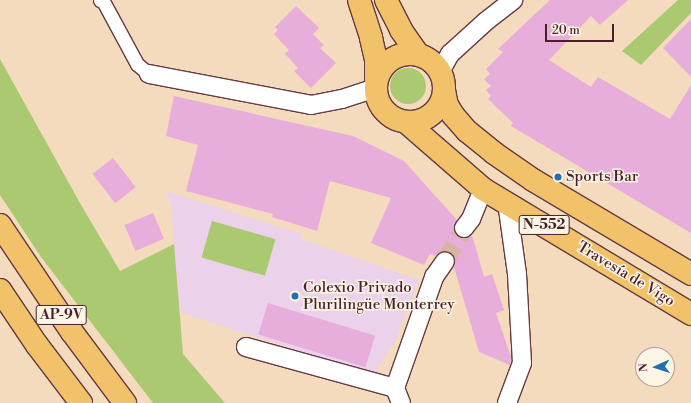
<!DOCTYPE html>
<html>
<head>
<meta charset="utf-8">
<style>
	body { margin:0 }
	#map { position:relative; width:691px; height:403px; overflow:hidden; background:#f5dbbe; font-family:"Libre Bodoni",serif }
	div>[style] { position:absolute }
	.built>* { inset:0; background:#ecd1ea }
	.green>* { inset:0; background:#abc970; transform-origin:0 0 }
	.round { border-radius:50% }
	.building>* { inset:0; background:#e7addb; transform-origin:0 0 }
	.minor-tunnel>* { height:18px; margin-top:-9px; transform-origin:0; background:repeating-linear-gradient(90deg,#d3b5a1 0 18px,transparent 0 27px) }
	.roads { filter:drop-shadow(1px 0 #643b41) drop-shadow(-1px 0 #643b41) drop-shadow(0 1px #643b41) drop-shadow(0 -1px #643b41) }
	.pedestrian>* { height:13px; margin:-6.5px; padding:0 6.5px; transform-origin:6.5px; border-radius:6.5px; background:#fff }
	.minor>* { height:18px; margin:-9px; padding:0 9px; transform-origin:9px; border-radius:9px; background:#fff }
	.primary>* { height:22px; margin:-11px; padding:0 11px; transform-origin:11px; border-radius:11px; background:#f2c26a }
	.primary>.ring { margin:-11px; padding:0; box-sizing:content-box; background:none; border:22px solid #f2c26a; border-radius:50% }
	.motorway>* { height:22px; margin:-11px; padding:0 11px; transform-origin:11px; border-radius:11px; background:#f2c26a }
	.dots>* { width:11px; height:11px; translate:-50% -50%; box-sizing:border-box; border:2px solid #fcf5e5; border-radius:50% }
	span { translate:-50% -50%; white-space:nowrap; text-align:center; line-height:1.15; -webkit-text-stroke:3px #fcf5e5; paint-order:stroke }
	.shield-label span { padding:1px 3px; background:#fcf5e5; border:1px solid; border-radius:3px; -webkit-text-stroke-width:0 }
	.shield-label { font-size:14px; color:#4a1f2b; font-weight:700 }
	.poi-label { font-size:15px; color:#4a1f2b }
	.left { translate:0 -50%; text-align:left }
	.street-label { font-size:15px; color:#4a1f2b }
	.north { position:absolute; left:635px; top:347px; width:40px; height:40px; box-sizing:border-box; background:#fcf5e5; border:1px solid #b59f9b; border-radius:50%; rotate:267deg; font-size:11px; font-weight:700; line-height:16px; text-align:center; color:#4a1f2b }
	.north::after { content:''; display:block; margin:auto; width:14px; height:18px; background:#1f6fb2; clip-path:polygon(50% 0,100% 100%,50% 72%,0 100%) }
	.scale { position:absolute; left:545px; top:24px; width:69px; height:18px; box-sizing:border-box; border:2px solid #4a1f2b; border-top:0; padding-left:5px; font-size:12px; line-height:14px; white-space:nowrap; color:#4a1f2b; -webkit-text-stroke:3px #fcf5e5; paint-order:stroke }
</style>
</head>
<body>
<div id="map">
	<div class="built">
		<div style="clip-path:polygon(166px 191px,302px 234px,301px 239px,419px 280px,396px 339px,374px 375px,179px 312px,171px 205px)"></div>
	</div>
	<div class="green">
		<div style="clip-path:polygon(678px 0,691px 0,691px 13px,641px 65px,622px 51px)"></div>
		<div style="clip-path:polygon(0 59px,80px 203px,120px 271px,174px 244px,183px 354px,225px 403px,153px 403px,41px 257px,0 195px)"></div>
		<div class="round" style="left:390px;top:68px;width:36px;height:36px"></div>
		<div style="left:212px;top:221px;width:66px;height:38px;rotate:16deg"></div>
	</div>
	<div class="building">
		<div style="clip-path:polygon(550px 0,628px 0,600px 25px,591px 16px,549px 60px,591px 87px,598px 77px,670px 119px,691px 85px,691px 233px,511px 126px,513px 123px,488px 99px,491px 96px,486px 90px,491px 86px,484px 79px,490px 74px,486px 69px,503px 52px,498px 49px)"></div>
		<div style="clip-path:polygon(296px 6px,319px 28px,313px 34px,324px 45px,320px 48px,336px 63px,311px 88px,294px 71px,298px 68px,285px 54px,289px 50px,274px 34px,278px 30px,275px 27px)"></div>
		<div style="clip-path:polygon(691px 19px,691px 77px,663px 48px)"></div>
		<div style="clip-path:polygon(174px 96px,353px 136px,404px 161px,457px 220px,454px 227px,457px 236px,463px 238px,471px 236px,473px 238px,484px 277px,492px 274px,504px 310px,496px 313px,511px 357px,510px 365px,479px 352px,454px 267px,455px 257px,451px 253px,446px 251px,441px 251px,435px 256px,430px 254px,424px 265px,371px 243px,391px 198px,330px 181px,317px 231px,272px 217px,273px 214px,186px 191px,198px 145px,166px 136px)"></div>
		<div style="left:113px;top:158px;width:37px;height:26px;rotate:52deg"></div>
		<div style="left:153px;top:213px;width:28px;height:31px;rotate:67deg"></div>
		<div style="left:268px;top:303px;width:112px;height:33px;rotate:17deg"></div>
	</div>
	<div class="minor-tunnel">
		<div style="left:445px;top:261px;width:38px;rotate:-60deg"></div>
	</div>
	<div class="roads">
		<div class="pedestrian">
			<div style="left:100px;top:0;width:3px;rotate:18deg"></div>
			<div style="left:103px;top:1px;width:72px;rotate:61.6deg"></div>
			<div style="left:137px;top:64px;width:16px;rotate:40deg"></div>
		</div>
		<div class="minor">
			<div style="left:440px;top:72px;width:21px;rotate:-61deg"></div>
			<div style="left:450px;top:54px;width:47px;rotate:-42.4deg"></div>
			<div style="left:485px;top:22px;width:36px;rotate:-38deg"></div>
			<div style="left:149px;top:74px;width:165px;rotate:10.8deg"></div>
			<div style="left:311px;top:105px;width:32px;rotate:-11deg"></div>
			<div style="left:342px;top:99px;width:35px;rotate:-18deg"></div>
			<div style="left:507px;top:202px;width:73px;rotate:82.1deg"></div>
			<div style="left:517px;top:274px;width:89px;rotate:86.8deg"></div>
			<div style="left:522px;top:363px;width:43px;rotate:110.6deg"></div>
			<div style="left:464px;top:228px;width:11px;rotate:-52deg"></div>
			<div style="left:471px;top:219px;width:32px;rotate:-68deg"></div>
			<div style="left:246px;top:347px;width:155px;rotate:15.4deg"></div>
			<div style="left:401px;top:403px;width:16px;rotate:-112deg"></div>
			<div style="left:395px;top:388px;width:118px;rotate:-70.6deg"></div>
			<div style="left:434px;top:277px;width:19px;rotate:-55deg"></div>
		</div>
		<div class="primary">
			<div style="left:359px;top:0;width:40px;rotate:72deg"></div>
			<div style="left:371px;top:38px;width:22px;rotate:77deg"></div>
			<div style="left:376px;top:59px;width:20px;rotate:90deg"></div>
			<div style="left:386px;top:0;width:34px;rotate:63deg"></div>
			<div style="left:401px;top:30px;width:29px;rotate:55deg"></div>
			<div class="ring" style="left:376px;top:54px;width:46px;height:46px"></div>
			<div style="left:444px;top:90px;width:15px;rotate:79deg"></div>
			<div style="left:447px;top:105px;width:12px;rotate:59deg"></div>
			<div style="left:453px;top:115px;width:21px;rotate:49deg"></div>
			<div style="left:467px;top:131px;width:35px;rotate:39deg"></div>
			<div style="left:494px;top:153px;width:47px;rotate:34.7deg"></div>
			<div style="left:533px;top:180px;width:184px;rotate:30.7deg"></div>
			<div style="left:406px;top:122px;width:102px;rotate:41deg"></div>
			<div style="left:483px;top:189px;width:243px;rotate:31deg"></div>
		</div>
		<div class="motorway">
			<div style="left:0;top:225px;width:129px;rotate:56.1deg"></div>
			<div style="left:72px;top:332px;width:89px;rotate:53.3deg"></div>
			<div style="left:0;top:290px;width:66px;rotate:56.1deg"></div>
			<div style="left:37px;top:345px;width:73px;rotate:52.8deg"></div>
		</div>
	</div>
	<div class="dots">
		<div style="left:558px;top:177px;background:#1f6fb2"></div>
		<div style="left:295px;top:296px;background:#1f6fb2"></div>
	</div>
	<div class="shield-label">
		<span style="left:544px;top:225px">N-552</span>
		<span style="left:61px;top:315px">AP-9V</span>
	</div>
	<div class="poi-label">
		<span class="left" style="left:566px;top:177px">Sports Bar</span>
		<span class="left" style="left:303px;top:296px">Colexio Privado<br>Plurilingüe Monterrey</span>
	</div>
	<div class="street-label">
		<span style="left:626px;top:274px;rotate:31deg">Travesía de Vigo</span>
	</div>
	<div class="north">N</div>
	<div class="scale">20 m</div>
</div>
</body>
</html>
